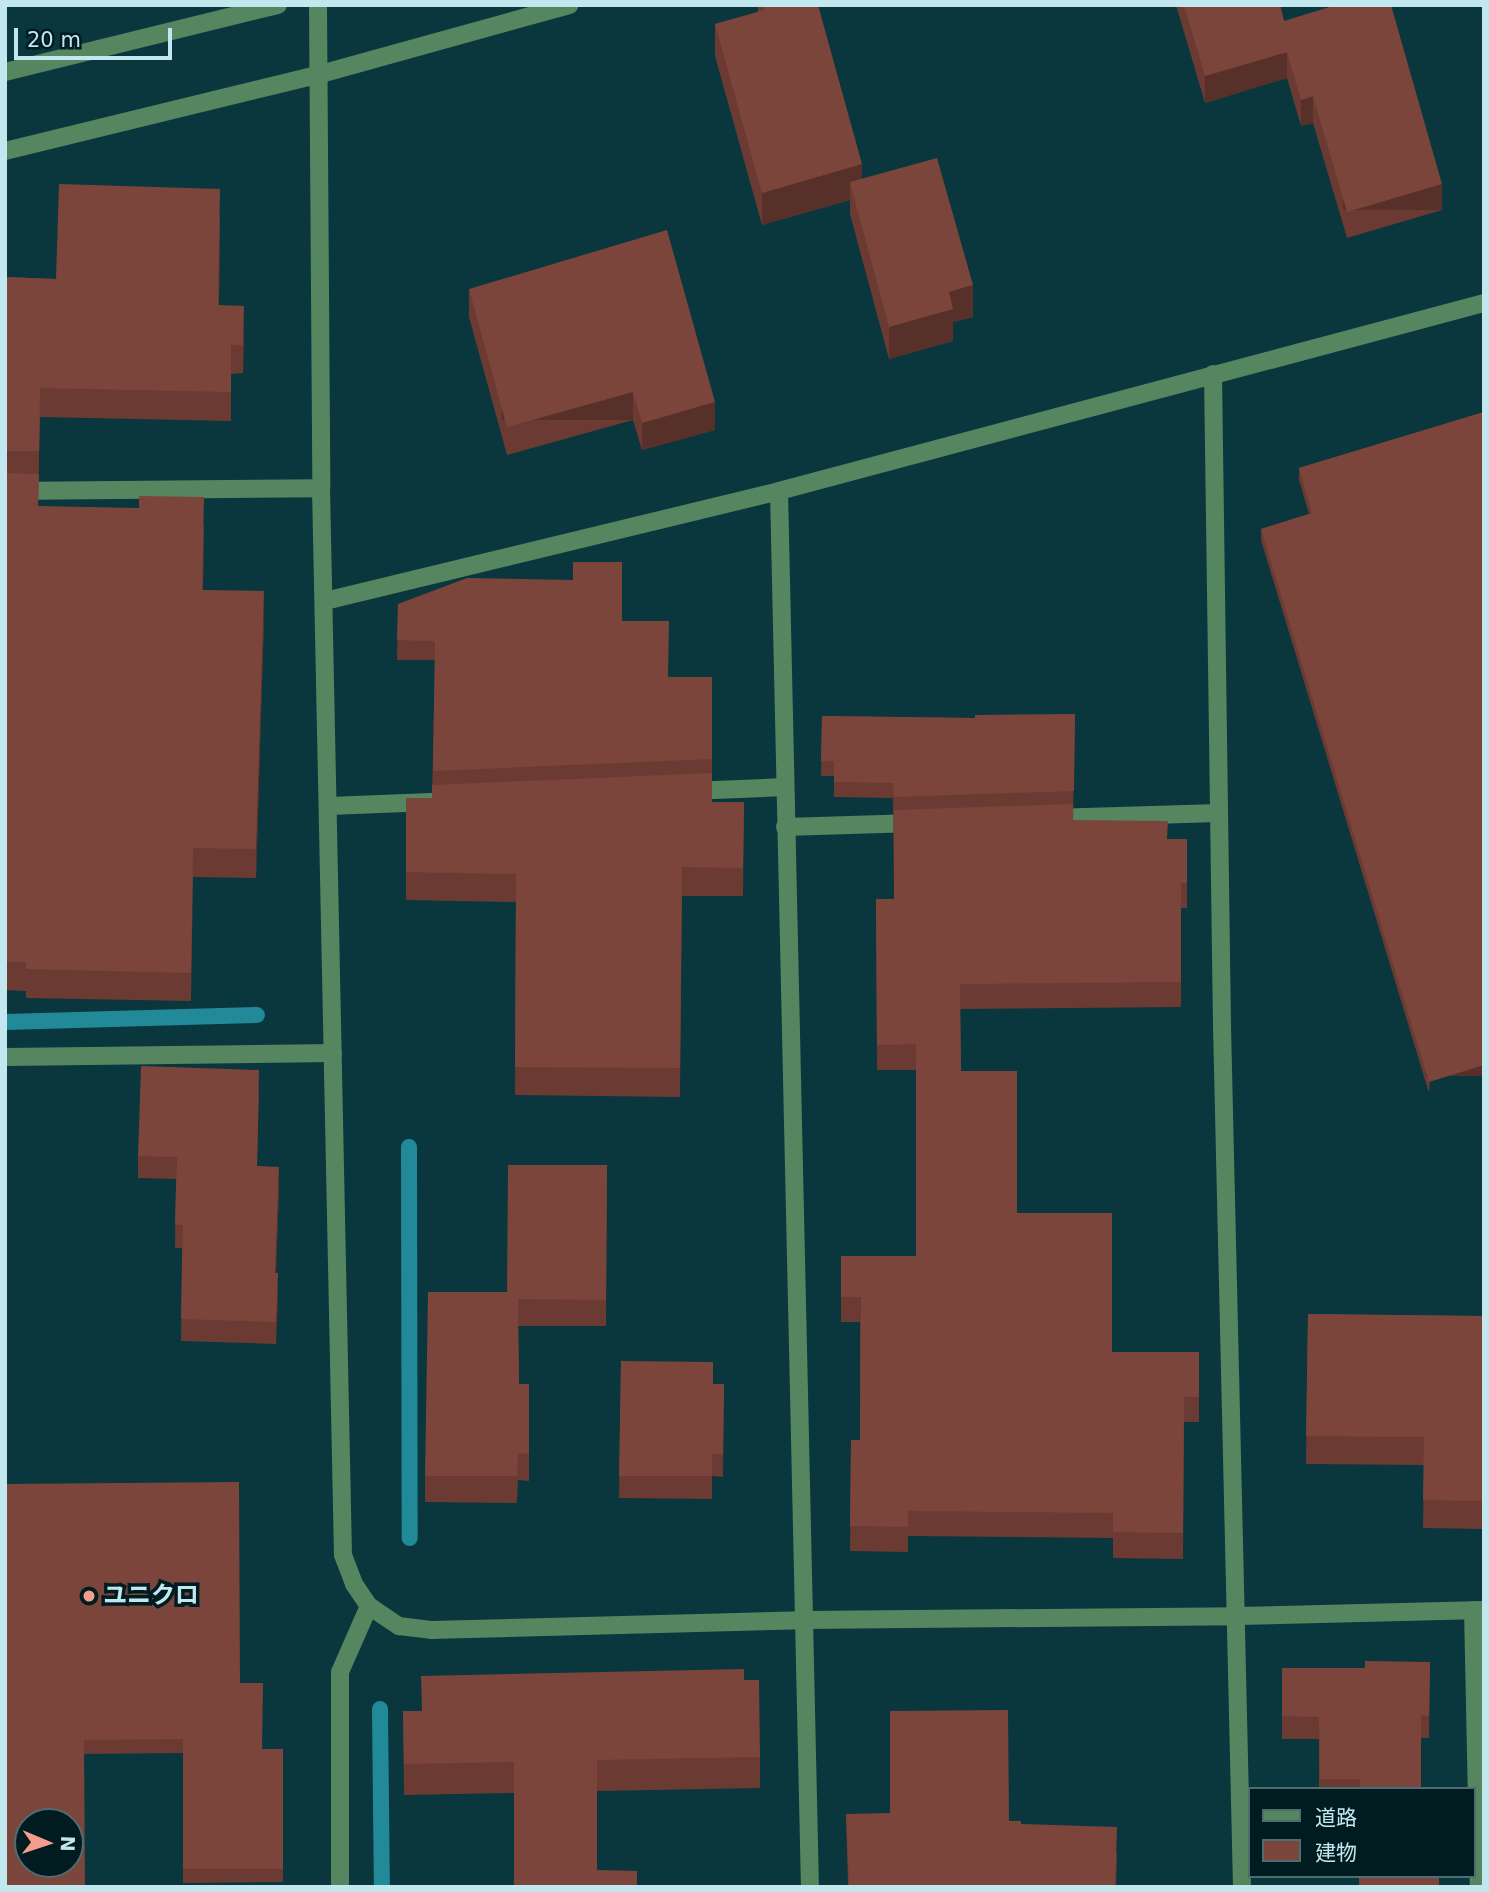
<!DOCTYPE html>
<html>
<head>
<meta charset="utf-8">
<style>
	body { margin:0 }
	#map { position:relative; width:1489px; height:1892px; overflow:hidden; background:#0a363d; font-family:"DejaVu Sans","Noto Sans JP",sans-serif }
	div>[style] { position:absolute }
	.stream>* { height:16px; margin:-8px; padding:0 8px; transform-origin:8px; border-radius:8px; background:#228999 }
	.minor>* { height:18px; margin:-9px; padding:0 9px; transform-origin:9px; border-radius:9px; background:#558660 }
	.wall>* { inset:0; background:#6b3b33 }
	.shaded-wall>* { inset:0; background:#573029; transform-origin:0 0 }
	.building>* { inset:0; background:#7c453b; transform-origin:0 0 }
	.dots>* { width:19px; height:19px; translate:-50% -50%; box-sizing:border-box; border:4px solid #001c21; border-radius:50% }
	span { translate:-50% -50%; white-space:nowrap; text-align:center; line-height:1.15; -webkit-text-stroke:7px #001c21; paint-order:stroke }
	.poi-label { font-size:24px; color:#c3e7ee; font-weight:700 }
	.left { translate:0 -50%; text-align:left }
	.frame { position:absolute; inset:0; border:7px solid #c3e7ee; pointer-events:none }
	.legend { position:absolute; left:1248px; top:1787px; width:228px; height:91px; box-sizing:border-box; background:#001c21; border:2px solid #4e6d73; margin:0; padding:9px 12px; list-style:none; font-size:21px; color:#c3e7ee }
	.legend li { display:flex; align-items:center; gap:14px; height:35px }
	.legend b { width:35px; border:2px solid #4e6d73 }
	.north { position:absolute; left:14px; top:1808px; width:70px; height:70px; box-sizing:border-box; background:#001c21; border:2px solid #4e6d73; border-radius:50%; rotate:92deg; font-size:19px; font-weight:700; line-height:28px; text-align:center; color:#c3e7ee }
	.north::after { content:''; display:block; margin:auto; width:24px; height:32px; background:#f59d8d; clip-path:polygon(50% 0,100% 100%,50% 72%,0 100%) }
	.scale { position:absolute; left:14px; top:28px; width:158px; height:32px; box-sizing:border-box; border:4px solid #c3e7ee; border-top:0; padding-left:9px; font-size:21px; line-height:24px; white-space:nowrap; color:#c3e7ee; -webkit-text-stroke:5px #001c21; paint-order:stroke }
</style>
</head>
<body>
<div id="map">
	<div class="stream">
		<div style="left:5px;top:1022px;width:252px;rotate:-1.6deg"></div>
		<div style="left:409px;top:1147px;width:391px;rotate:89.9deg"></div>
		<div style="left:380px;top:1709px;width:178px;rotate:89.4deg"></div>
	</div>
	<div class="minor">
		<div style="left:318px;top:5px;width:483px;rotate:89.6deg"></div>
		<div style="left:321px;top:488px;width:1067px;rotate:88.82deg"></div>
		<div style="left:343px;top:1555px;width:31px;rotate:69deg"></div>
		<div style="left:354px;top:1584px;width:27px;rotate:56deg"></div>
		<div style="left:369px;top:1606px;width:36px;rotate:34deg"></div>
		<div style="left:399px;top:1626px;width:32px;rotate:7deg"></div>
		<div style="left:431px;top:1630px;width:372px;rotate:-1.5deg"></div>
		<div style="left:803px;top:1620px;width:434px;rotate:-0.5deg"></div>
		<div style="left:1237px;top:1616px;width:247px;rotate:-1.4deg"></div>
		<div style="left:5px;top:72px;width:281px;rotate:-13.8deg"></div>
		<div style="left:5px;top:151px;width:321px;rotate:-13.7deg"></div>
		<div style="left:317px;top:75px;width:262px;rotate:-15.5deg"></div>
		<div style="left:1213px;top:374px;width:652px;rotate:89.21deg"></div>
		<div style="left:1222px;top:1026px;width:861px;rotate:88.67deg"></div>
		<div style="left:5px;top:491px;width:316px;rotate:-0.5deg"></div>
		<div style="left:779px;top:491px;width:1396px;rotate:88.73deg"></div>
		<div style="left:325px;top:601px;width:467px;rotate:-13.6deg"></div>
		<div style="left:779px;top:491px;width:730px;rotate:-14.93deg"></div>
		<div style="left:690px;top:791px;width:94px;rotate:-2.4deg"></div>
		<div style="left:329px;top:806px;width:102px;rotate:-2.2deg"></div>
		<div style="left:1051px;top:818px;width:168px;rotate:-1.7deg"></div>
		<div style="left:785px;top:827px;width:130px;rotate:-1.8deg"></div>
		<div style="left:5px;top:1057px;width:328px;rotate:-0.7deg"></div>
		<div style="left:1473px;top:1610px;width:277px;rotate:88.8deg"></div>
		<div style="left:340px;top:1887px;width:215px;rotate:-90deg"></div>
		<div style="left:340px;top:1672px;width:72px;rotate:-66.3deg"></div>
	</div>
	<div class="wall">
		<div style="clip-path:polygon(758px 5px,818px 5px,862px 179px,973px 317px,953px 322px,953px 341px,889px 359px,850px 214px,850px 200px,762px 225px,715px 56px,715px 24px,758px 12px)"></div>
		<div style="clip-path:polygon(1176px 5px,1280px 5px,1284px 21px,1442px 210px,1347px 238px,1313px 123px,1301px 126px,1287px 78px,1205px 103px)"></div>
		<div style="clip-path:polygon(220px 217px,219px 305px,244px 334px,243px 373px,231px 374px,231px 421px,40px 417px,38px 506px,204px 526px,203px 590px,264px 620px,256px 878px,193px 877px,191px 1001px,26px 998px,26px 991px,5px 990px,5px 277px,56px 279px)"></div>
		<div style="clip-path:polygon(469px 289px,715px 430px,642px 450px,633px 420px,507px 455px,469px 317px)"></div>
		<div style="clip-path:polygon(1484px 412px,1429px 1093px,1261px 540px,1261px 529px,1309px 514px,1299px 480px,1299px 468px)"></div>
		<div style="clip-path:polygon(398px 604px,622px 621px,669px 677px,712px 677px,712px 802px,744px 802px,743px 896px,682px 896px,680px 1097px,515px 1095px,516px 902px,406px 900px,406px 798px,432px 798px,435px 660px,397px 660px)"></div>
		<div style="clip-path:polygon(1075px 714px,1073px 820px,1168px 839px,1187px 839px,1187px 908px,1181px 908px,1181px 1007px,960px 1009px,961px 1071px,1017px 1213px,1112px 1352px,1199px 1352px,1199px 1422px,1184px 1422px,1183px 1559px,1113px 1558px,1113px 1538px,908px 1536px,908px 1552px,850px 1551px,851px 1440px,860px 1440px,860px 1322px,841px 1322px,841px 1256px,916px 1256px,916px 1070px,877px 1070px,876px 899px,894px 899px,893px 798px,834px 797px,834px 776px,821px 776px,822px 716px,975px 718px)"></div>
		<div style="clip-path:polygon(259px 1092px,257px 1166px,279px 1189px,276px 1273px,278px 1295px,276px 1344px,181px 1341px,182px 1248px,175px 1248px,176px 1179px,138px 1178px,138px 1156px)"></div>
		<div style="clip-path:polygon(607px 1165px,606px 1326px,518px 1326px,519px 1384px,529px 1384px,529px 1481px,518px 1480px,517px 1503px,425px 1502px,425px 1476px,507px 1292px)"></div>
		<div style="clip-path:polygon(1308px 1314px,1484px 1316px,1484px 1529px,1423px 1528px,1424px 1465px,1306px 1464px)"></div>
		<div style="clip-path:polygon(621px 1361px,713px 1384px,724px 1384px,723px 1477px,712px 1476px,712px 1499px,619px 1498px)"></div>
		<div style="clip-path:polygon(5px 1484px,240px 1683px,262px 1749px,283px 1749px,283px 1882px,183px 1883px,183px 1753px,84px 1754px)"></div>
		<div style="clip-path:polygon(1430px 1662px,1429px 1738px,1421px 1738px,1421px 1789px,1319px 1789px,1319px 1739px,1282px 1739px,1282px 1668px,1365px 1668px)"></div>
		<div style="clip-path:polygon(744px 1680px,760px 1757px,760px 1788px,597px 1791px,514px 1887px,514px 1793px,404px 1795px,403px 1711px,421px 1711px)"></div>
		<div style="clip-path:polygon(846px 1814px,1009px 1821px,1117px 1853px,1116px 1887px,848px 1887px)"></div>
	</div>
	<div class="shaded-wall">
		<div style="clip-path:polygon(1287px 52px,1287px 78px,1205px 103px,1205px 76px)"></div>
		<div style="clip-path:polygon(1313px 96px,1313px 123px,1301px 126px,1301px 100px)"></div>
		<div style="clip-path:polygon(862px 164px,862px 197px,850px 182px,850px 200px,762px 225px,762px 193px)"></div>
		<div style="left:1442px;top:184px;width:26px;height:99px;rotate:90deg"></div>
		<div style="clip-path:polygon(973px 285px,973px 317px,953px 322px,953px 341px,889px 359px,889px 327px,949px 292px)"></div>
		<div style="clip-path:polygon(244px 306px,244px 334px,243px 373px,243px 345px)"></div>
		<div style="left:633px;top:392px;width:28px;height:131px;rotate:90deg"></div>
		<div style="clip-path:polygon(715px 402px,715px 430px,642px 450px,642px 423px)"></div>
		<div style="clip-path:polygon(264px 591px,264px 620px,256px 878px,256px 849px)"></div>
		<div style="left:1484px;top:1065px;width:11px;height:58px;rotate:90deg"></div>
		<div style="clip-path:polygon(279px 1167px,279px 1189px,275px 1295px,275px 1273px)"></div>
		<div style="clip-path:polygon(278px 1273px,278px 1295px,276px 1344px,276px 1322px)"></div>
	</div>
	<div class="building">
		<div style="clip-path:polygon(764px 5px,818px 5px,862px 164px,762px 193px,715px 24px,765px 10px)"></div>
		<div style="clip-path:polygon(1184px 5px,1280px 5px,1284px 21px,1336px 5px,1391px 5px,1442px 184px,1347px 212px,1313px 96px,1301px 100px,1287px 52px,1205px 76px)"></div>
		<div style="clip-path:polygon(937px 158px,973px 285px,949px 292px,953px 309px,889px 327px,850px 182px)"></div>
		<div style="clip-path:polygon(59px 184px,220px 189px,218px 305px,244px 306px,243px 345px,231px 345px,231px 392px,40px 388px,39px 451px,5px 451px,5px 277px,56px 279px)"></div>
		<div style="clip-path:polygon(667px 230px,715px 402px,642px 423px,633px 392px,507px 427px,469px 289px)"></div>
		<div style="clip-path:polygon(1484px 412px,1484px 1065px,1429px 1082px,1261px 529px,1312px 513px,1299px 468px)"></div>
		<div style="clip-path:polygon(5px 473px,39px 474px,38px 506px,139px 508px,139px 496px,204px 497px,202px 590px,264px 591px,256px 849px,193px 848px,191px 973px,26px 969px,26px 962px,5px 962px)"></div>
		<div style="clip-path:polygon(573px 562px,622px 562px,622px 621px,669px 621px,668px 677px,712px 677px,712px 759px,433px 771px,435px 641px,397px 640px,398px 604px,467px 578px,573px 580px)"></div>
		<div style="clip-path:polygon(1075px 714px,1074px 791px,894px 797px,893px 783px,834px 782px,834px 761px,821px 761px,822px 716px,975px 718px,975px 715px)"></div>
		<div style="clip-path:polygon(712px 773px,712px 802px,744px 802px,743px 868px,682px 867px,680px 1068px,515px 1067px,516px 874px,406px 872px,406px 798px,432px 798px,432px 785px)"></div>
		<div style="clip-path:polygon(1073px 804px,1073px 820px,1168px 821px,1167px 839px,1187px 839px,1187px 883px,1181px 883px,1181px 982px,960px 984px,961px 1071px,1017px 1071px,1017px 1213px,1112px 1213px,1112px 1352px,1199px 1352px,1199px 1397px,1184px 1397px,1183px 1533px,1113px 1532px,1113px 1513px,908px 1511px,908px 1527px,850px 1526px,851px 1440px,860px 1440px,861px 1297px,841px 1297px,841px 1256px,916px 1256px,916px 1044px,877px 1045px,876px 899px,894px 899px,894px 810px)"></div>
		<div style="clip-path:polygon(141px 1066px,259px 1070px,257px 1166px,279px 1167px,275px 1273px,278px 1273px,276px 1322px,181px 1319px,183px 1225px,175px 1225px,177px 1157px,138px 1156px)"></div>
		<div style="clip-path:polygon(508px 1165px,607px 1165px,606px 1300px,518px 1299px,519px 1384px,529px 1384px,529px 1454px,518px 1453px,517px 1476px,425px 1476px,428px 1292px,507px 1292px)"></div>
		<div style="clip-path:polygon(1308px 1314px,1484px 1316px,1484px 1501px,1423px 1500px,1424px 1437px,1306px 1436px)"></div>
		<div style="clip-path:polygon(621px 1361px,713px 1362px,713px 1384px,724px 1384px,723px 1454px,712px 1454px,712px 1476px,619px 1476px)"></div>
		<div style="clip-path:polygon(evenodd,239px 1482px,240px 1683px,263px 1683px,262px 1749px,283px 1749px,283px 1869px,183px 1869px,183px 1739px,84px 1740px,85px 1887px,5px 1887px,5px 1484px,239px 1482px,28px 1822px,70px 1822px,70px 1864px,28px 1864px,28px 1822px)"></div>
		<div style="clip-path:polygon(1365px 1661px,1430px 1662px,1429px 1716px,1421px 1715px,1421px 1789px,1360px 1789px,1360px 1779px,1320px 1779px,1319px 1717px,1282px 1716px,1282px 1668px,1365px 1668px)"></div>
		<div style="clip-path:polygon(744px 1669px,744px 1680px,759px 1680px,760px 1757px,597px 1760px,597px 1870px,637px 1871px,637px 1887px,514px 1887px,514px 1762px,404px 1764px,403px 1711px,422px 1711px,421px 1676px)"></div>
		<div style="clip-path:polygon(1008px 1710px,1009px 1821px,1021px 1821px,1021px 1824px,1117px 1827px,1115px 1887px,849px 1887px,846px 1814px,890px 1813px,890px 1711px)"></div>
		<div style="left:1359px;top:1876px;width:80px;height:11px"></div>
	</div>
	<div class="dots">
		<div style="left:89px;top:1596px;background:#f59d8d"></div>
	</div>
	<div class="poi-label">
		<span class="left" style="left:103px;top:1596px">ユニクロ</span>
	</div>
	<div class="frame"></div>
	<ul class="legend">
	<li><b style="height:9px;background:#558660"></b>道路</li>
	<li><b style="height:19px;background:#7c453b"></b>建物</li>
	</ul>
	<div class="north">N</div>
	<div class="scale">20 m</div>
</div>
</body>
</html>
